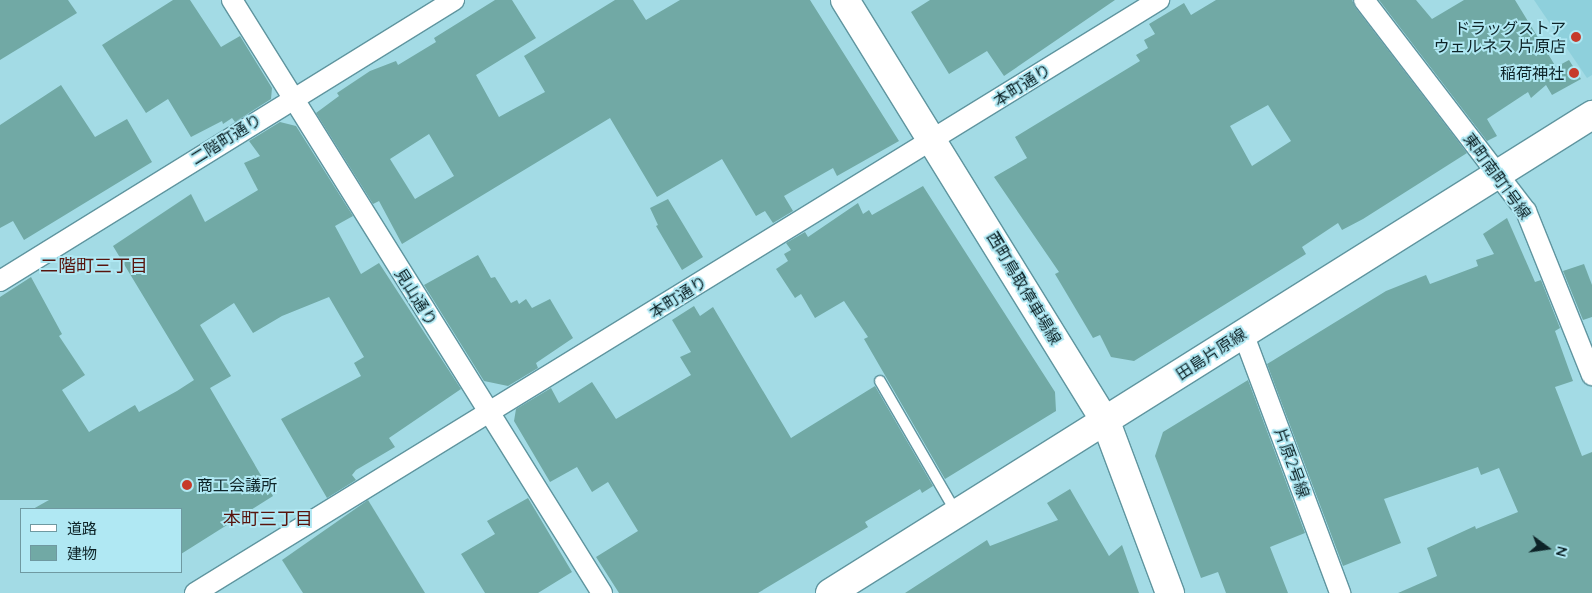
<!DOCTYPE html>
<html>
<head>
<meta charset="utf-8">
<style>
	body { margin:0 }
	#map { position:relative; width:1592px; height:593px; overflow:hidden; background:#a3dbe5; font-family:Quicksand,"Noto Sans JP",sans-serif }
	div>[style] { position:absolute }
	.built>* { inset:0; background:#8ed0dc }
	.building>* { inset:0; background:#71a9a5 }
	.roads { filter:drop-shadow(1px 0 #5f959f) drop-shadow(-1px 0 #5f959f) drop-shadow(0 1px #5f959f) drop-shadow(0 -1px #5f959f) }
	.service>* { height:10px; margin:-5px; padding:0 5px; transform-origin:5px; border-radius:5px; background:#fff }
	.minor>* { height:20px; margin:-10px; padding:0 10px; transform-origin:10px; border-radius:10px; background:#fff }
	.secondary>* { height:28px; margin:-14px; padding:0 14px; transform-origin:14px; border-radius:14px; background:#fff }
	.dots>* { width:14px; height:14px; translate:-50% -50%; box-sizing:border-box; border:2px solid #b0e8f3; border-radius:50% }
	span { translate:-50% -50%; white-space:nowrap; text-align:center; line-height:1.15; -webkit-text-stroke:4px #b0e8f3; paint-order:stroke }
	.poi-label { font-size:16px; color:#0d2327 }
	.right { translate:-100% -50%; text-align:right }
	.left { translate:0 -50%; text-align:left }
	.street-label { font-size:16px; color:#0d2327 }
	.neighbourhood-label { font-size:18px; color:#58140d }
	.legend { position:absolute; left:20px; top:508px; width:162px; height:65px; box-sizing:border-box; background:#b0e8f3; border:1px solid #6f99a1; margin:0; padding:6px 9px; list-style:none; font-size:15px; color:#0d2327 }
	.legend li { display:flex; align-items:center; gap:10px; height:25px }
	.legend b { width:25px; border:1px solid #6f99a1 }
	.north { position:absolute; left:1522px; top:523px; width:50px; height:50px; -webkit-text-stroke:4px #b0e8f3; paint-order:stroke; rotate:104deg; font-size:14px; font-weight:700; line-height:20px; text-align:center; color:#0d2327 }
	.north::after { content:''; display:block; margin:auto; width:18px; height:22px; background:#0d2327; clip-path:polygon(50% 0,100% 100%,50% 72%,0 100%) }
</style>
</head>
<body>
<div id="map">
	<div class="built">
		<div style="clip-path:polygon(1534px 0,1592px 0,1592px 75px,1587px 78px)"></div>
	</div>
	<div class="building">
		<div style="clip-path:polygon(0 0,68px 0,77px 13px,0 60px)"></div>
		<div style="clip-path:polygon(173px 0,190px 0,221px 47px,240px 36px,272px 88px,271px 99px,235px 122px,232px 118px,223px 124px,222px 121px,191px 137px,168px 99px,146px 113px,102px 45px)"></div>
		<div style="clip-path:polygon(evenodd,495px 0,512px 0,536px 38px,476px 75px,499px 117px,545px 92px,524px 56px,615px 0,633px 0,646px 20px,680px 0,810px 0,899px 141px,837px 176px,833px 168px,784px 196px,793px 211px,773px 223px,765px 211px,756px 216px,722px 159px,657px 197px,610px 118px,402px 244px,379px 201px,373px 204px,316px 113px,339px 96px,337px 93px,370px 71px,396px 61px,398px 65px,436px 42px,434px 38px,495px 0,429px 134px,454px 176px,415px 199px,390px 159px,429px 134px)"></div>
		<div style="clip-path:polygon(930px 0,1115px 0,1004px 76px,987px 51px,949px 74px,911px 12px)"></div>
		<div style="clip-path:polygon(evenodd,1216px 0,1352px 0,1355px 7px,1467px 153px,1363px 219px,1342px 230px,1338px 223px,1302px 247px,1306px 254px,1134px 361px,1111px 357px,1100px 335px,1093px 338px,1055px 274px,1059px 272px,994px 177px,1027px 158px,1015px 137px,1140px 61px,1136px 55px,1148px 48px,1144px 40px,1155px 34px,1149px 24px,1184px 3px,1191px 15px,1216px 0,1268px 105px,1291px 141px,1252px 166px,1230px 126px,1268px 105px)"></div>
		<div style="clip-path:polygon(1379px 0,1416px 0,1432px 19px,1464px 0,1515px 0,1556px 67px,1569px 60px,1581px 79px,1552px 95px,1546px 85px,1531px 98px,1528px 92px,1487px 119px,1497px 136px,1487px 141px)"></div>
		<div style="clip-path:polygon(61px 85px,95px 137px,127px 119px,152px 162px,24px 240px,13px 221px,0 228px,0 125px)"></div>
		<div style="clip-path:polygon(280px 122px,296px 126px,353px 216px,335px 226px,361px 274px,379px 263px,461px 389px,389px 438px,395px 447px,356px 470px,352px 475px,356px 480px,327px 498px,281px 419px,361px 376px,354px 363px,364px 357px,329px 297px,282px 316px,253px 333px,234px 303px,200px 325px,231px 376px,210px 388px,273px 496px,181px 554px,181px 509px,33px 509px,49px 500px,0 500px,0 297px,31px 277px,62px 334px,59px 336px,85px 375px,62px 390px,89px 432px,135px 405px,139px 412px,177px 391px,194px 380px,113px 246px,191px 194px,205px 222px,258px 190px,244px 163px,260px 156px,249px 141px)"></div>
		<div style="clip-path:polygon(923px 186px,1055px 392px,1056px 411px,945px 479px,864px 339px,868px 337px,844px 301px,815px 318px,801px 294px,795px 298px,776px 269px,788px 261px,784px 254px,791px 250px,786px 243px,805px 232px,808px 237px,858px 203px,863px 214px,869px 210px,872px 215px)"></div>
		<div style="clip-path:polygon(668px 199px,703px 257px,682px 270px,656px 226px,658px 225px,650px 208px)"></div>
		<div style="clip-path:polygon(1507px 218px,1535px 282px,1541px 280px,1560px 328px,1555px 331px,1573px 381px,1555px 387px,1582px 456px,1592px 452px,1592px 593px,1398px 593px,1437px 576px,1427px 548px,1475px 526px,1476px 529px,1518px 512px,1499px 468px,1481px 475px,1478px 467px,1384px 499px,1401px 543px,1343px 566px,1267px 364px,1386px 291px,1426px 275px,1430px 284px,1478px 266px,1476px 260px,1494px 254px,1483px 234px)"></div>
		<div style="clip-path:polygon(478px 255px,491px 278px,495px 277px,511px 303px,517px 300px,519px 304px,526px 299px,532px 308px,550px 299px,573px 338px,536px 363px,538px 368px,508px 386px,484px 381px,424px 285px)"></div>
		<div style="clip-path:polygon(1584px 264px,1592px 285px,1592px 317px,1583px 320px,1563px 271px)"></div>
		<div style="clip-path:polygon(694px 306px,700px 316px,713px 307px,791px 438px,875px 386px,933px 486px,922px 493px,920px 489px,865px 522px,868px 527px,758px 593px,619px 593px,596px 557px,638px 531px,608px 482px,592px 492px,577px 467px,550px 482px,514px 421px,516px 409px,551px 388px,559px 403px,592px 382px,616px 419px,691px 375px,680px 357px,691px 352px,672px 320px)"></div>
		<div style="clip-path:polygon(1248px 380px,1305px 533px,1270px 547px,1288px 593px,1226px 593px,1218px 572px,1201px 578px,1155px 456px,1163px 432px)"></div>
		<div style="clip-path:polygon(1070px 489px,1109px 556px,1122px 545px,1139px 593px,905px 593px,987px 540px,990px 546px,1058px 520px,1047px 503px)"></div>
		<div style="clip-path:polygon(528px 498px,572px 572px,538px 593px,485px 593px,461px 554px,495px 534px,487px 521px)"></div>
		<div style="clip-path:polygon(368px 500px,425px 593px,303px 593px,282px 560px)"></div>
	</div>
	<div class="roads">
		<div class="service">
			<div style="left:880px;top:381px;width:151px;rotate:59.9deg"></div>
		</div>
		<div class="minor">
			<div style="left:232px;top:0;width:699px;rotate:58.04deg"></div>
			<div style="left:1364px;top:0;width:266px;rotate:52.5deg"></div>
			<div style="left:1526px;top:211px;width:177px;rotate:68.1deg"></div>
			<div style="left:0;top:281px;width:534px;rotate:-31.76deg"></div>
			<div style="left:1243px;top:333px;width:278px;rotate:69.5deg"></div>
			<div style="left:195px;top:593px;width:1132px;rotate:-31.6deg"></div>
		</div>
		<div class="secondary">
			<div style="left:845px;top:0;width:496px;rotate:58.3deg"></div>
			<div style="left:1106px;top:422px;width:183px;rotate:69.5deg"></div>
			<div style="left:830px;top:593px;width:900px;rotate:-32.1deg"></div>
		</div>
	</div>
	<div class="dots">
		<div style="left:1576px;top:37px;background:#c63a2a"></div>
		<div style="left:1574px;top:73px;background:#c63a2a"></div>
		<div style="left:187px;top:485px;background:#c63a2a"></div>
	</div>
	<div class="poi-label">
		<span class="right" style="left:1566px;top:37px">ドラッグストア<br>ウェルネス 片原店</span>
		<span class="right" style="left:1564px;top:73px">稲荷神社</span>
		<span class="left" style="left:197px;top:485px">商工会議所</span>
	</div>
	<div class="street-label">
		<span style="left:1022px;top:85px;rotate:-32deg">本町通り</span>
		<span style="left:226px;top:139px;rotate:-32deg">二階町通り</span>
		<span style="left:1497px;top:176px;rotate:54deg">東町南町1号線</span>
		<span style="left:1024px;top:288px;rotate:59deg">西町鳥取停車場線</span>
		<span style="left:416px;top:297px;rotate:58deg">見山通り</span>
		<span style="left:678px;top:297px;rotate:-32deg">本町通り</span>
		<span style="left:1211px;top:354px;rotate:-33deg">田島片原線</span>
		<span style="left:1292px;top:463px;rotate:70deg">片原2号線</span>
	</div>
	<div class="neighbourhood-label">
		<span style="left:94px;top:266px">二階町三丁目</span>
		<span style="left:268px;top:519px">本町三丁目</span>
	</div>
	<ul class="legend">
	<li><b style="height:6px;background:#fff"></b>道路</li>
	<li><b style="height:14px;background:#71a9a5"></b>建物</li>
	</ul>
	<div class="north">N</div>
</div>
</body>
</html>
